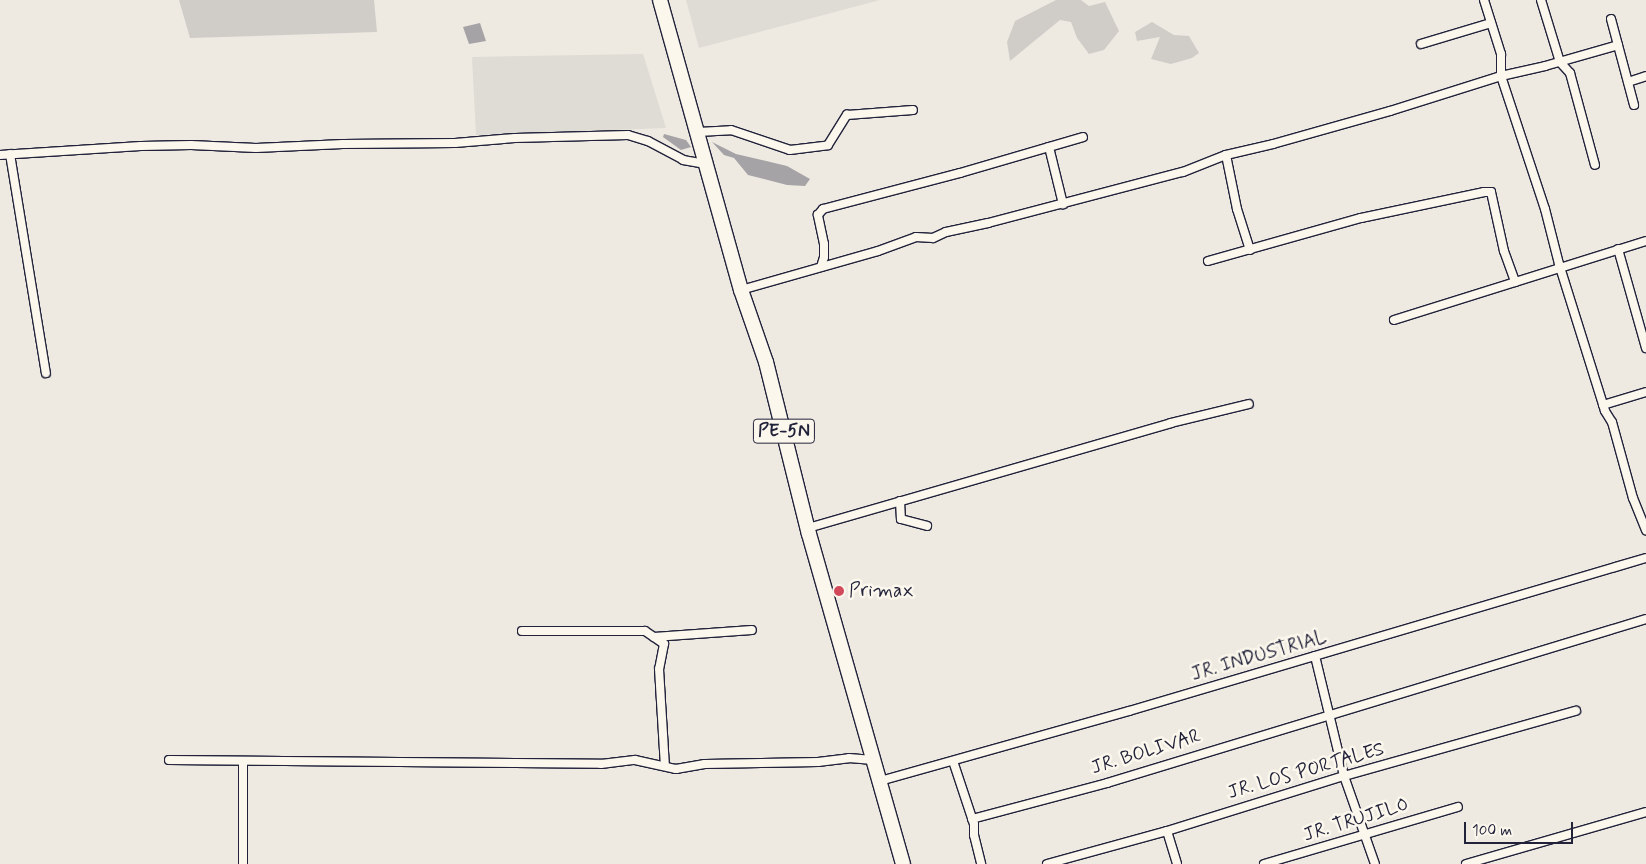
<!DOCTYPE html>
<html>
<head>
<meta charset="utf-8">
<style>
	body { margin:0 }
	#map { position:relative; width:1646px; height:864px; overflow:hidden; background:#eeeae2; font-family:Mynerve,sans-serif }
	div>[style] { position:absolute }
	.built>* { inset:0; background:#dfdbd5 }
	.green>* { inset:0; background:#d0cdc9 }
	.water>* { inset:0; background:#a6a3a7 }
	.roads { filter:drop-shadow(1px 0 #22223b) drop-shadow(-1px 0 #22223b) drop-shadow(0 1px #22223b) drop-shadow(0 -1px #22223b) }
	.minor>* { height:8px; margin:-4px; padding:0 4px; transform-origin:4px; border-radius:4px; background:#fbf7ec }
	.trunk>* { height:14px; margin:-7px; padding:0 7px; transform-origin:7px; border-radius:7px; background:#fbf7ec }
	.dots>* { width:14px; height:14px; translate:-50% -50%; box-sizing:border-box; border:2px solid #fbf7ec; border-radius:50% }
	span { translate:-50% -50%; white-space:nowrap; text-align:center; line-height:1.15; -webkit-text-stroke:5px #fbf7ec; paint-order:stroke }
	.shield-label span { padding:1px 4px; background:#fbf7ec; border:1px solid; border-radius:4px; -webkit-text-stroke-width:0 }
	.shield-label { font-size:18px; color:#22223b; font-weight:700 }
	.poi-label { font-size:19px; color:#22223b }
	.left { translate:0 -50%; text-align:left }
	.street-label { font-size:19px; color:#22223b }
	.scale { position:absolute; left:1464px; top:822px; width:109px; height:22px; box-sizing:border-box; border:2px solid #22223b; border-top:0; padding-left:6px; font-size:15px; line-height:18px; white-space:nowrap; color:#22223b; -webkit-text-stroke:4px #fbf7ec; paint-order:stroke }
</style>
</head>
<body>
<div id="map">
	<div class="built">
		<div style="clip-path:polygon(686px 0,880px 0,699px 48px)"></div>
		<div style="clip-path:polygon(643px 54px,666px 128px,476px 135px,472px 57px)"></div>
	</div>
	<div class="green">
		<div style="clip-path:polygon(179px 0,374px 0,377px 32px,190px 38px)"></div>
		<div style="clip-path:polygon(1056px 0,1081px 0,1089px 6px,1105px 2px,1119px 31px,1104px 50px,1089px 54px,1077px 38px,1071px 22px,1060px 20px,1010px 61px,1007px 42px,1015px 21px)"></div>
		<div style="clip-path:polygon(1152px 22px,1174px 35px,1189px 36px,1199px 53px,1192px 58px,1171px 64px,1151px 59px,1160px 37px,1137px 41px,1135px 32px)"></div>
	</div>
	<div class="water">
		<div style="clip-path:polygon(480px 23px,486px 41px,469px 44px,463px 27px)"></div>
		<div style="clip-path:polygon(664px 134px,686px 140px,691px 147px,681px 150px,663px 137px)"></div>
		<div style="clip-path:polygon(712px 142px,736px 154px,787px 166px,810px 179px,805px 186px,787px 185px,748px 175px,734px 158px,724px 155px)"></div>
	</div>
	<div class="roads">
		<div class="minor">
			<div style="left:1484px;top:0;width:57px;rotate:72.5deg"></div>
			<div style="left:1501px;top:54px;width:22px;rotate:90deg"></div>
			<div style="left:1501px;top:76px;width:140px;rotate:71.7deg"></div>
			<div style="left:1545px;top:209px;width:57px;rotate:75.7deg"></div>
			<div style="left:1559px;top:264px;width:154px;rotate:72.6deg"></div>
			<div style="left:1605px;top:411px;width:13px;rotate:58deg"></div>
			<div style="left:1612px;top:422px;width:79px;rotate:74.6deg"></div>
			<div style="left:1633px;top:498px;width:35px;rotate:68deg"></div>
			<div style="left:1541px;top:0;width:65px;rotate:73deg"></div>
			<div style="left:1560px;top:62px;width:15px;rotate:48deg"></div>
			<div style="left:1570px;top:73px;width:95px;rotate:74.8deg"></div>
			<div style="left:1611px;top:19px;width:89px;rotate:75deg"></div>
			<div style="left:1421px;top:44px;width:73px;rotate:-16.7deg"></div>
			<div style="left:1628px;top:82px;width:19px;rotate:-18deg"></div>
			<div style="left:698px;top:132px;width:33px;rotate:-3deg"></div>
			<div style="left:731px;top:130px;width:62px;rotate:18.7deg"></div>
			<div style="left:790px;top:150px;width:38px;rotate:-7deg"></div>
			<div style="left:828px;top:145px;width:36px;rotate:-58deg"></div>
			<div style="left:847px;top:115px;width:66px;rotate:-4.3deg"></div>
			<div style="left:1049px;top:147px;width:59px;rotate:76.2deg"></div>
			<div style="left:10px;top:154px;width:222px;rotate:80.7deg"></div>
			<div style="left:0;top:155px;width:141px;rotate:-3.7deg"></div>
			<div style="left:141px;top:146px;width:50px;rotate:-1.1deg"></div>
			<div style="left:191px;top:145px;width:65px;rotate:2.6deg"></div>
			<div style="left:256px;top:148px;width:87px;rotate:-2.6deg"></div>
			<div style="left:343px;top:144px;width:112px;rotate:-0.5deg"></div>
			<div style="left:455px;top:143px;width:60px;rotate:-4.8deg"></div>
			<div style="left:515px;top:138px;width:113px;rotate:-1.5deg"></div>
			<div style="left:628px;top:135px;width:21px;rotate:17deg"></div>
			<div style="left:648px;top:141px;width:40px;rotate:28deg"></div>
			<div style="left:683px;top:160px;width:23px;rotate:10deg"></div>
			<div style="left:1226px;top:155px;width:48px;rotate:-13.2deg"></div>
			<div style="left:1273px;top:144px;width:122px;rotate:-15.8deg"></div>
			<div style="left:1390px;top:111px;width:116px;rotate:-17.5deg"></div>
			<div style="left:1501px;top:76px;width:45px;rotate:-12.8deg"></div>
			<div style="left:1545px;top:66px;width:76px;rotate:-16deg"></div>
			<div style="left:1618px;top:249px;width:103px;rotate:74.2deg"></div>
			<div style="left:1208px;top:261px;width:159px;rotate:-15.7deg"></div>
			<div style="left:1361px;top:218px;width:126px;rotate:-11.9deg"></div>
			<div style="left:1484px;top:192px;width:7px"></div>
			<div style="left:1491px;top:192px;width:60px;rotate:77.6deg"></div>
			<div style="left:1504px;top:251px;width:33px;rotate:70deg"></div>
			<div style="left:821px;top:267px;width:10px;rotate:-73deg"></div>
			<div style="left:824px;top:257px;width:13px;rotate:-90deg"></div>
			<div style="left:824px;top:244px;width:30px;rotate:-102deg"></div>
			<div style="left:818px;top:215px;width:8px;rotate:-50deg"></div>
			<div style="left:823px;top:209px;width:142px;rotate:-14.7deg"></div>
			<div style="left:960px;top:173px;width:128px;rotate:-16.3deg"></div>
			<div style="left:741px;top:290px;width:142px;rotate:-15.9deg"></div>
			<div style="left:878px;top:251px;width:40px;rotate:-20.2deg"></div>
			<div style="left:916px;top:237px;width:17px;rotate:3deg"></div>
			<div style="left:933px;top:238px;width:14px;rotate:-25deg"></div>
			<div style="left:946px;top:232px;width:43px;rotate:-12.1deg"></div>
			<div style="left:988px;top:223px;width:202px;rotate:-14.7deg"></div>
			<div style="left:1183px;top:172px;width:46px;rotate:-21.6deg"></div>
			<div style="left:1226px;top:155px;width:55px;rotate:78.5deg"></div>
			<div style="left:1237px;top:209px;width:43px;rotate:72.4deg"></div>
			<div style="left:1394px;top:320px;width:264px;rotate:-17.4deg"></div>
			<div style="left:1603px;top:405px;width:45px;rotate:-16.8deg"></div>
			<div style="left:900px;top:501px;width:18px;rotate:87deg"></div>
			<div style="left:901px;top:519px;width:27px;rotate:15deg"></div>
			<div style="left:808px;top:528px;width:378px;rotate:-16.1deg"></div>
			<div style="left:1171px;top:423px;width:80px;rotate:-13.7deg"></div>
			<div style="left:522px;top:631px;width:123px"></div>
			<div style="left:645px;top:631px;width:23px;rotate:34deg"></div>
			<div style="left:664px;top:644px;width:25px;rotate:101deg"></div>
			<div style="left:659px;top:669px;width:97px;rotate:86.5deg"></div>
			<div style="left:654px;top:637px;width:98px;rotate:-4.1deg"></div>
			<div style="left:1315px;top:656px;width:123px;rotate:76.4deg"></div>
			<div style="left:1344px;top:776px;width:93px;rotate:70.6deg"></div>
			<div style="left:169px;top:760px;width:432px;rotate:0.5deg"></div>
			<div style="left:601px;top:764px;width:34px;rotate:-7deg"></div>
			<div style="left:635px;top:760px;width:42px;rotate:12.4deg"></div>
			<div style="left:676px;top:769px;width:29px;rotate:-10deg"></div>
			<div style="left:705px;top:764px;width:113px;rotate:-1deg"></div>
			<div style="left:818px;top:762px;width:31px;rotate:-7deg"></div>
			<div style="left:849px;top:758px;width:24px;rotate:5deg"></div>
			<div style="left:953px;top:761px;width:66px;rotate:71.6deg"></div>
			<div style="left:974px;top:824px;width:11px;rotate:90deg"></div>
			<div style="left:974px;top:835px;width:30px;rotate:76deg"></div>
			<div style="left:243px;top:762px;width:102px;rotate:90deg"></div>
			<div style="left:880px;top:781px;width:259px;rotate:-15.7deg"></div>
			<div style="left:1129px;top:711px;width:539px;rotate:-16.49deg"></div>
			<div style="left:972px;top:819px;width:140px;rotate:-14.9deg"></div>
			<div style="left:1107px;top:783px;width:563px;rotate:-16.92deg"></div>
			<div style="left:1167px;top:831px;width:34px;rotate:73deg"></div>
			<div style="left:1047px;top:864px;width:124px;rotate:-15.4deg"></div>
			<div style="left:1167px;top:831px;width:185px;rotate:-17.3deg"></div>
			<div style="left:1344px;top:776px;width:241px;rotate:-15.7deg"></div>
			<div style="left:1264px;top:864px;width:202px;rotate:-16.4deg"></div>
			<div style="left:1466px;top:864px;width:187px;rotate:-16.1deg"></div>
		</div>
		<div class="trunk">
			<div style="left:660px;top:0;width:301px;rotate:74.4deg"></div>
			<div style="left:741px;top:290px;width:76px;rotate:70.9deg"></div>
			<div style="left:766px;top:362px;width:177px;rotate:76deg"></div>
			<div style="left:809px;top:534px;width:343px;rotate:74.1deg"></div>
		</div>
	</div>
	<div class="dots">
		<div style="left:839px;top:591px;background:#d1495b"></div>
	</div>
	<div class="shield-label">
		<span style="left:784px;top:431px">PE-5N</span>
	</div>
	<div class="poi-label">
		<span class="left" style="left:849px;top:591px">Primax</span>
	</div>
	<div class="street-label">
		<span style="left:1259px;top:656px;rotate:-16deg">JR. INDUSTRIAL</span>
		<span style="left:1146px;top:752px;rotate:-17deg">JR. BOLIVAR</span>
		<span style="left:1306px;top:771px;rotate:-16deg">JR. LOS PORTALES</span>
		<span style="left:1356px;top:820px;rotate:-17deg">JR. TRUJILO</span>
	</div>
	<div class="scale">100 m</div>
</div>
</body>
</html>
